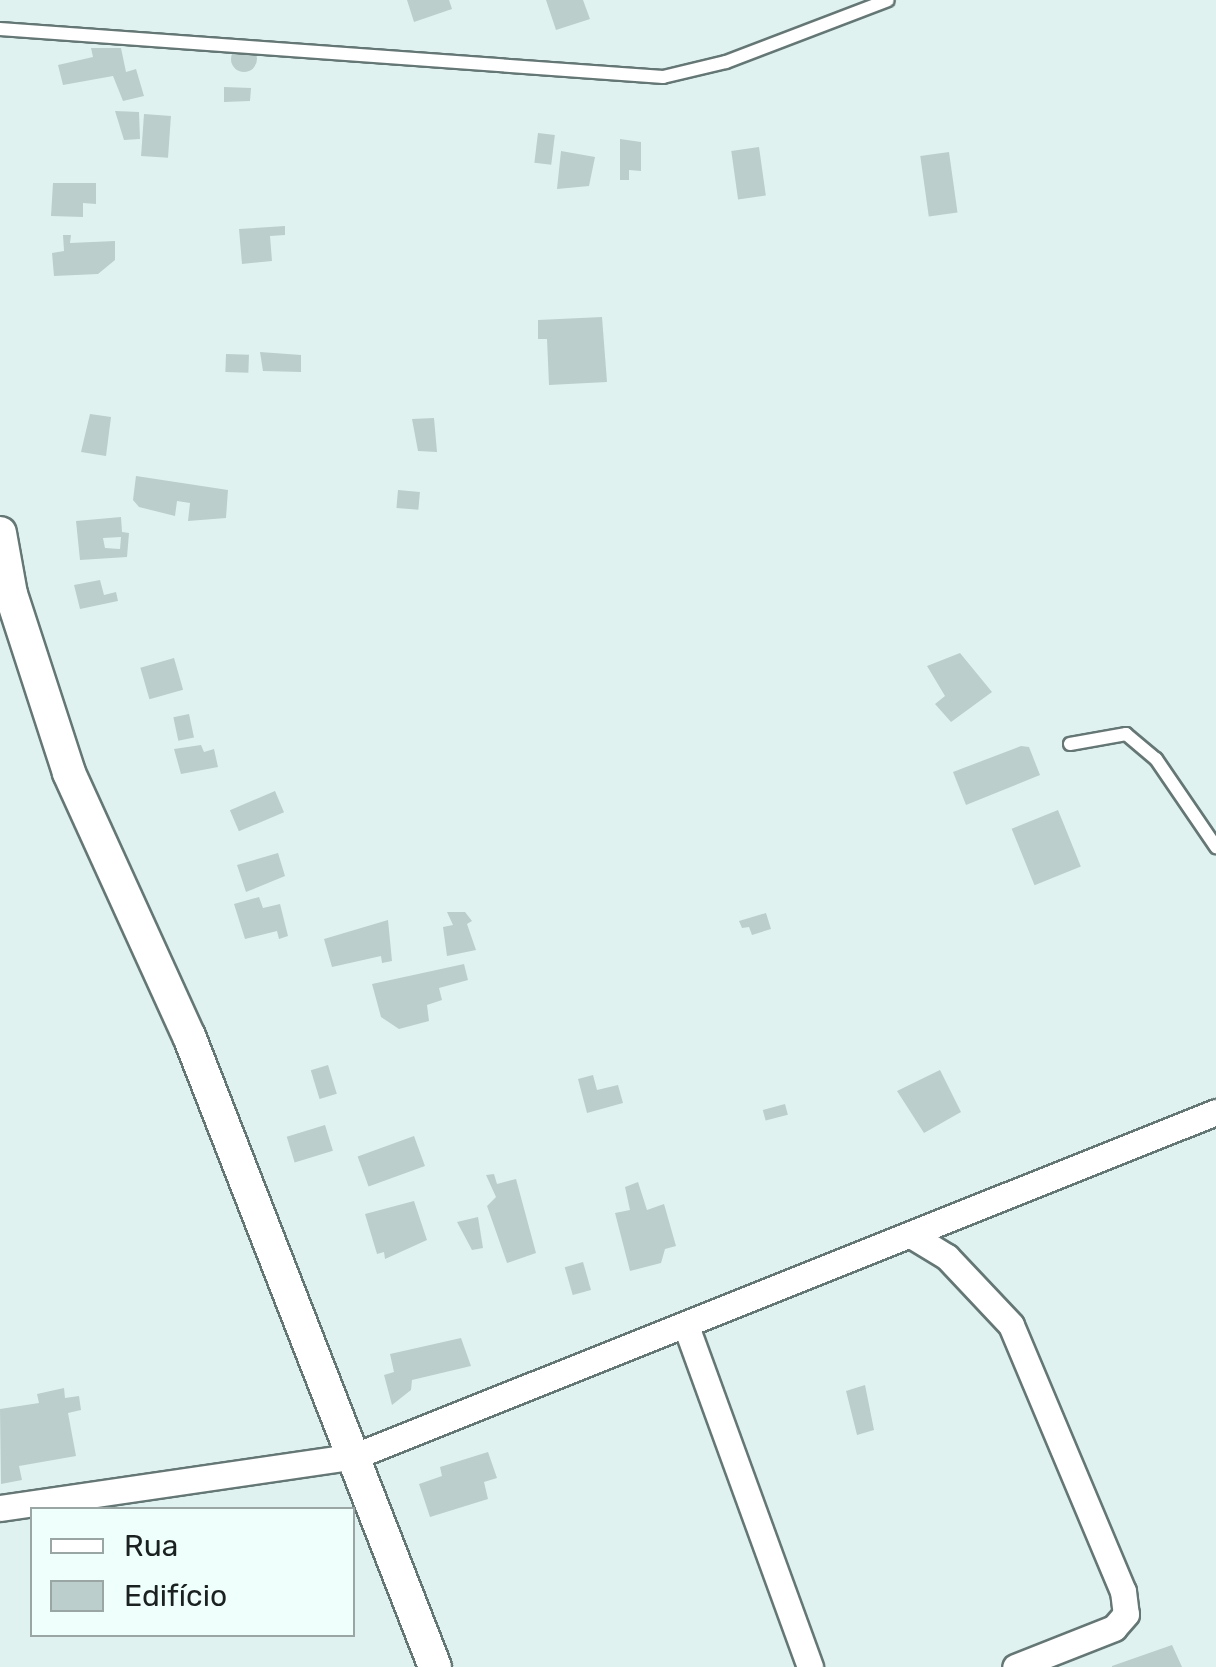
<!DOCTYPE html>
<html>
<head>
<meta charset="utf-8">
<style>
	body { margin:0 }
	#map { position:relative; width:1216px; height:1667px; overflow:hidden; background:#dff2f0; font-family:Rubik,sans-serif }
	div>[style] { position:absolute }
	.building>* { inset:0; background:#bbcecb; transform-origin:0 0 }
	.round { border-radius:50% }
	.roads { filter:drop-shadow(2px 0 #657775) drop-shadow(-2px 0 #657775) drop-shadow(0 2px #657775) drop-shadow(0 -2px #657775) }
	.service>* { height:12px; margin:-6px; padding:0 6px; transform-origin:6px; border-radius:6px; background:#fff }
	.minor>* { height:25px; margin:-12.5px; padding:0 12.5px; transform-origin:12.5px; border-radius:12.5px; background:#fff }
	.tertiary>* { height:32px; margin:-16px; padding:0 16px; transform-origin:16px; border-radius:16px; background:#fff }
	span { translate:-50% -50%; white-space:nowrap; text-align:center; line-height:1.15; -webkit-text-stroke:10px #effffc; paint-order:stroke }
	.legend { position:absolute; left:30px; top:1507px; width:325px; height:130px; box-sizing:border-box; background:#effffc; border:2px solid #9aa6a4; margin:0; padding:12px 18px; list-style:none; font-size:30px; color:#1a2120 }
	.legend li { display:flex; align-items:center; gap:20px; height:50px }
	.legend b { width:50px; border:2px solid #9aa6a4 }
</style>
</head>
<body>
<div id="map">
	<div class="building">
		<div style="clip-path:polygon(407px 0,449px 0,452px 9px,414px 22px)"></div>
		<div style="clip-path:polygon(546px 0,583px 0,590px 19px,556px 30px)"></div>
		<div class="round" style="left:231px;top:46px;width:26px;height:26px"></div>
		<div style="clip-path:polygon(91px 48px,121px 48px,126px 72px,136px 69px,144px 96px,123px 101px,113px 76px,63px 85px,58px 65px,93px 57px)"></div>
		<div style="clip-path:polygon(224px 87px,251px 88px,250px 101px,224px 102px)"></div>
		<div style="clip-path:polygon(115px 111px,139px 112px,140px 139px,124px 140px)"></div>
		<div style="left:144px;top:114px;width:27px;height:42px;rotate:4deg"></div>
		<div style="left:538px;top:133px;width:17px;height:30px;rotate:7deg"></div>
		<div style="clip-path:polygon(620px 139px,641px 142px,641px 171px,629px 170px,629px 180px,620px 180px)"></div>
		<div style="left:759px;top:147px;width:49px;height:28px;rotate:82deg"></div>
		<div style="clip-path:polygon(561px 151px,595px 157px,589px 186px,557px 189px)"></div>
		<div style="left:949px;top:152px;width:61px;height:29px;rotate:82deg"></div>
		<div style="clip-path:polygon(53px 183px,96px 183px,96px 204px,83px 203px,83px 217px,51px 216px)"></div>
		<div style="clip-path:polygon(285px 226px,285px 235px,270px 236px,272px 261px,242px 264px,239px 229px)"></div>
		<div style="clip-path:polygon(63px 235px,71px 235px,70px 243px,115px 241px,115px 260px,98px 274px,54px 276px,52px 253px,64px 251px)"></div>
		<div style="clip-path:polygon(602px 317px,607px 382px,549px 385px,547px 339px,538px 339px,538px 320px)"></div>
		<div style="clip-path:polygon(260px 352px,301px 355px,301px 372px,263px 371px)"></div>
		<div style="left:226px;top:354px;width:23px;height:18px;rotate:2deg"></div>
		<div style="clip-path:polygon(90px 414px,111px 417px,106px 456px,81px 452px)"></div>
		<div style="clip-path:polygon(434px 418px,437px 452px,418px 451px,412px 419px)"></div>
		<div style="clip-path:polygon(136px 476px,228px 490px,226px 518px,188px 521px,190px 503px,177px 501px,175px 516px,139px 507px,133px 500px)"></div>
		<div style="left:398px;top:490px;width:22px;height:18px;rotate:5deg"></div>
		<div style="clip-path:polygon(evenodd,121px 517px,122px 532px,129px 533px,127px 557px,80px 560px,76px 521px,121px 517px,121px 537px,120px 549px,105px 548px,103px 538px,121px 537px)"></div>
		<div style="clip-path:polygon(100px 580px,104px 595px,116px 592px,118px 601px,80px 609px,74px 585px)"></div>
		<div style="clip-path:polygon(960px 653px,992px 692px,951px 722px,935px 704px,945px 696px,927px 666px)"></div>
		<div style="left:174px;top:658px;width:33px;height:35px;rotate:74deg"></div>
		<div style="left:189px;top:714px;width:24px;height:16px;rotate:78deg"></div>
		<div style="clip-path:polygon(201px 745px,204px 752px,214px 749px,218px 767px,181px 774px,174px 749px)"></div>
		<div style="clip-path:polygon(1021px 746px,1029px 747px,1040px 775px,966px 805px,953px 772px)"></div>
		<div style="left:275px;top:791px;width:23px;height:49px;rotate:67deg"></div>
		<div style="left:1058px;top:810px;width:61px;height:50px;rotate:68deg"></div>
		<div style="clip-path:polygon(278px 853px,285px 876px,246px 892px,237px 865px)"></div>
		<div style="clip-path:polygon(259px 897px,263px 908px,280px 904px,288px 936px,279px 939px,277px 931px,245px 939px,234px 904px)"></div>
		<div style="clip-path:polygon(447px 912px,465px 912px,472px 921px,467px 924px,476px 950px,447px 956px,443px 927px,453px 925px)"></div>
		<div style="clip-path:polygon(766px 913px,771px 929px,752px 935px,749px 927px,742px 928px,739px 921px)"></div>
		<div style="clip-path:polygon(388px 920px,392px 961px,382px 963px,381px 956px,332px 967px,324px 939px)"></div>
		<div style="clip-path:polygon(464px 964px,468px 980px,439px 988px,442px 1000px,427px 1005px,429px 1021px,399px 1029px,381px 1017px,372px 984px)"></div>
		<div style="left:328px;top:1065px;width:30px;height:18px;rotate:73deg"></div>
		<div style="clip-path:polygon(940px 1070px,961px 1112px,924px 1133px,897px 1091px)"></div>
		<div style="clip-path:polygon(593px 1075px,597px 1090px,618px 1085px,623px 1103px,587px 1113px,578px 1079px)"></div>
		<div style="left:785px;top:1104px;width:11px;height:23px;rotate:75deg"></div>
		<div style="left:325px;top:1125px;width:27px;height:40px;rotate:73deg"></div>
		<div style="left:414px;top:1136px;width:32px;height:60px;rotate:70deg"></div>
		<div style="clip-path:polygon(494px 1174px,497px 1184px,516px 1179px,536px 1253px,507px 1263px,487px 1206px,496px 1197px,486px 1175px)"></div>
		<div style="clip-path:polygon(638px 1182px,647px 1210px,664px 1204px,676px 1246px,665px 1249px,661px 1263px,630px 1271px,615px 1213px,630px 1210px,625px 1187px)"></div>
		<div style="clip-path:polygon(414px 1201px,427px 1240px,385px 1259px,384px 1252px,377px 1254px,365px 1214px)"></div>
		<div style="clip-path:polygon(478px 1217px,483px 1248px,472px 1250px,457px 1222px)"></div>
		<div style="left:583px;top:1262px;width:29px;height:19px;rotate:74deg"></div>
		<div style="clip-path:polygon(461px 1338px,471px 1366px,412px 1380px,411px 1390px,392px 1405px,384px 1375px,394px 1372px,390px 1354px)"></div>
		<div style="clip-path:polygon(865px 1385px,874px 1430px,857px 1435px,846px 1391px)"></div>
		<div style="clip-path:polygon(64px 1388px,65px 1398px,79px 1396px,81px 1410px,68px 1413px,76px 1456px,19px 1466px,22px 1480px,1px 1484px,0 1409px,39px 1403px,37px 1394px)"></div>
		<div style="clip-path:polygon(488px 1452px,497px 1478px,484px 1482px,488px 1499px,430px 1517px,419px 1484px,442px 1476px,440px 1467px)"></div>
		<div style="clip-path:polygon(1172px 1645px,1182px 1667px,1112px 1667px,1112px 1666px)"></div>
	</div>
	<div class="roads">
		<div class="service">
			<div style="left:0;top:29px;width:665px;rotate:4.14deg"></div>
			<div style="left:663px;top:77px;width:65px;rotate:-13.4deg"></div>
			<div style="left:726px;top:62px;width:173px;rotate:-20.9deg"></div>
			<div style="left:1070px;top:744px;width:57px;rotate:-10.1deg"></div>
			<div style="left:1126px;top:734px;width:39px;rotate:40deg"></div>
			<div style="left:1156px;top:759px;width:107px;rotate:55.7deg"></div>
		</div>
		<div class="minor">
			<div style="left:911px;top:1235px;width:42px;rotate:31.4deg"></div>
			<div style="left:947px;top:1257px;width:93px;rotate:46.7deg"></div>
			<div style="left:1011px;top:1325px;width:289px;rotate:67.2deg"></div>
			<div style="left:1123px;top:1591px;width:23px;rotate:83deg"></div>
			<div style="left:1126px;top:1614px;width:18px;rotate:131deg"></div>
			<div style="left:1114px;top:1628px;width:106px;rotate:158.5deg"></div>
			<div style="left:686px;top:1326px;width:363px;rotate:70deg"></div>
			<div style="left:0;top:1508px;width:359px;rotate:-8.3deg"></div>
			<div style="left:355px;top:1456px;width:927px;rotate:-21.78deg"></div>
		</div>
		<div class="tertiary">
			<div style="left:0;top:533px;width:62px;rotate:79.8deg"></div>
			<div style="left:11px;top:594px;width:188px;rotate:72deg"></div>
			<div style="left:69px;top:773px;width:289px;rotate:65.5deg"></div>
			<div style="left:189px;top:1036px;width:677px;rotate:68.7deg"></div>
		</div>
	</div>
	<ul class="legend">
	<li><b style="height:12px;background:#fff"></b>Rua</li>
	<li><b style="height:28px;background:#bbcecb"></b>Edifício</li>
	</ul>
</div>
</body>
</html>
